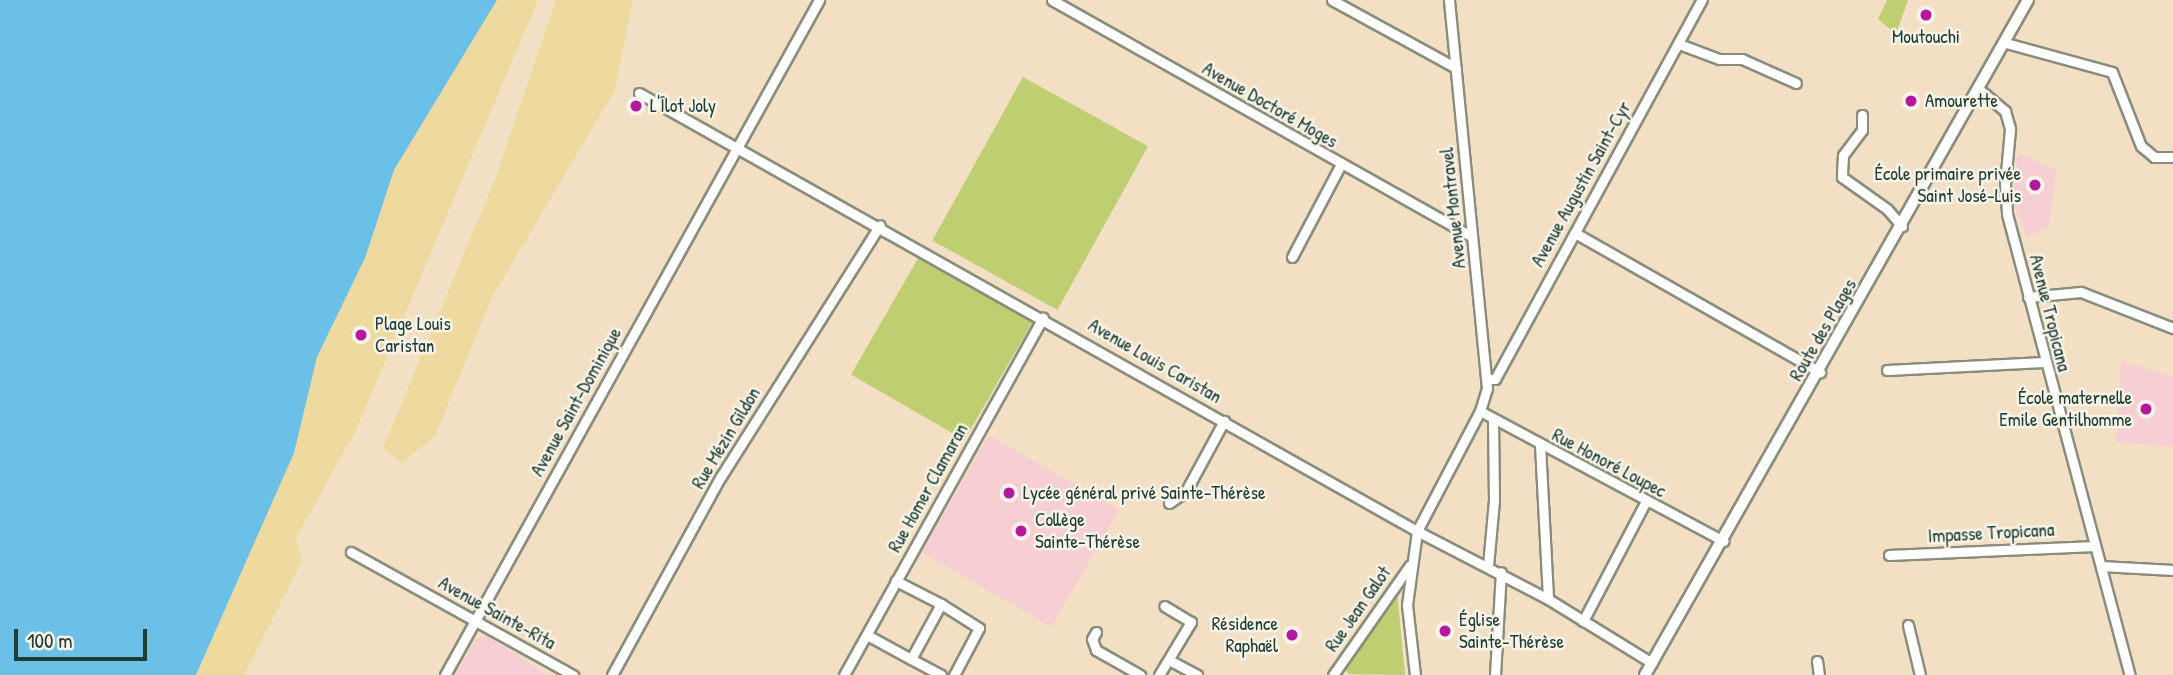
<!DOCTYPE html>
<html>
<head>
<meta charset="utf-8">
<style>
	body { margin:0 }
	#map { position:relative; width:2173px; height:675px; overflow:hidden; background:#f3e0c4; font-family:"Patrick Hand",sans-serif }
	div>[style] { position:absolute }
	.built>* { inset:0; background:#f7cfd3; transform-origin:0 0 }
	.green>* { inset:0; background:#bfce71; transform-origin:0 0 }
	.sand>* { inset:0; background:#eeda9e }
	.water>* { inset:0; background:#6bc0e7 }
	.roads { filter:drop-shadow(2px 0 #898e7c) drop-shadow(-2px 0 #898e7c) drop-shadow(0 2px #898e7c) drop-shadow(0 -2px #898e7c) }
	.minor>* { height:9px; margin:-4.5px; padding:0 4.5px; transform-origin:4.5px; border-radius:4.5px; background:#fff }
	.tertiary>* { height:10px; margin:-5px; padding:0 5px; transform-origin:5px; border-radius:5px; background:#fff }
	.dots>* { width:19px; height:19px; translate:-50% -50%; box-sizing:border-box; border:4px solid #f7f3e8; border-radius:50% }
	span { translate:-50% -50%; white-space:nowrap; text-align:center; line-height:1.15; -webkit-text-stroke:5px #f7f3e8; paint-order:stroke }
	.poi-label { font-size:19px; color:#1f3d34 }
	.left { translate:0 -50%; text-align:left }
	.right { translate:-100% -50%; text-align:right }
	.street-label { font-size:19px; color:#1f3d34 }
	.scale { position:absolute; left:14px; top:629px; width:133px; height:32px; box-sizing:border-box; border:4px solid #1f3d34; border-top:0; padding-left:9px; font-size:21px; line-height:24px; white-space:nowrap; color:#1f3d34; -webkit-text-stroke:5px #f7f3e8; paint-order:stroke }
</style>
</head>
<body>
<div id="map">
	<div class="built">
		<div style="clip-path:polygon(2018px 153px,2056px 169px,2049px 228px,2027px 237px,2013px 202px)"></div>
		<div style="clip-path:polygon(2121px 360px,2173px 377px,2173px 447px,2116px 442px)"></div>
		<div style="left:989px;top:435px;width:150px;height:135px;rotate:30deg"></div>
		<div style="clip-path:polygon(486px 635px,548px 675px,456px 675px,476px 639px)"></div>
	</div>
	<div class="green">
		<div style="clip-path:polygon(1887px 0,1908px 0,1896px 34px,1878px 19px)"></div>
		<div style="left:1023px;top:77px;width:143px;height:187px;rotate:29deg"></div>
		<div style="left:920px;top:255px;width:131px;height:138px;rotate:30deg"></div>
		<div style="clip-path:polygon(1397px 591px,1405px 675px,1348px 674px,1345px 668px)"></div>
	</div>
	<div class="sand">
		<div style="clip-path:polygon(497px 0,538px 0,356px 430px,296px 538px,302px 561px,244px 675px,196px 675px,294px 453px,317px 357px,365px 258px,394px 170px)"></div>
		<div style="clip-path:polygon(556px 0,633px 0,614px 92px,492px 297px,435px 436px,402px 463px,383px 448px,495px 179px)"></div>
	</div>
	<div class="water">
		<div style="clip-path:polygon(0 0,497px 0,394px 170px,365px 258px,317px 357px,294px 453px,196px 675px,0 675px)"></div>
	</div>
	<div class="roads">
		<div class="minor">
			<div style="left:1052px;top:0;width:482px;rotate:29.4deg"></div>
			<div style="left:1332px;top:0;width:141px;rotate:28.7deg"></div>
			<div style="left:2006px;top:43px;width:110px;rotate:15.3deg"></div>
			<div style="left:2112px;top:72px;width:79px;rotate:68.6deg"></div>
			<div style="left:2141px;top:146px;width:17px;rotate:40deg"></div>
			<div style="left:2154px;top:157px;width:19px"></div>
			<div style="left:1679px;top:44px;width:43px;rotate:20.6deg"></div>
			<div style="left:1719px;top:59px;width:23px"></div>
			<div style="left:1742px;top:59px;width:59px;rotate:24deg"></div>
			<div style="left:1980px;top:90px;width:33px;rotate:40deg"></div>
			<div style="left:2005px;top:111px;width:19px;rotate:74deg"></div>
			<div style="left:2010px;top:129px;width:55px;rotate:95.2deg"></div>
			<div style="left:2005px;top:184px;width:30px;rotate:86deg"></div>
			<div style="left:2007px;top:214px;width:477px;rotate:75.1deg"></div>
			<div style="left:639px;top:93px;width:893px;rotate:29.38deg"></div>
			<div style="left:1417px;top:531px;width:148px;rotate:27.4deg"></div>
			<div style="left:1548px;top:599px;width:122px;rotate:31.6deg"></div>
			<div style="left:1862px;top:115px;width:15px;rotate:90deg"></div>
			<div style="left:1862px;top:130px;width:31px;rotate:127deg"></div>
			<div style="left:1843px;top:155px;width:22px;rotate:93deg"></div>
			<div style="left:1842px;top:177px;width:55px;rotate:35.4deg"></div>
			<div style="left:1887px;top:209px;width:23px;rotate:49deg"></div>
			<div style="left:1575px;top:233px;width:282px;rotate:29.6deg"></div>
			<div style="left:1292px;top:257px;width:103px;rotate:-62.2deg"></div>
			<div style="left:2028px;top:297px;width:53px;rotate:-5.4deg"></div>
			<div style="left:2081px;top:292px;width:99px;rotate:21.4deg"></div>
			<div style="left:1887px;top:370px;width:157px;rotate:-2.9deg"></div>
			<div style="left:1487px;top:379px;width:8px"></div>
			<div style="left:1495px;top:379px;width:432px;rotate:-61.4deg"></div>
			<div style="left:1480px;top:411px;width:276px;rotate:28.1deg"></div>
			<div style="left:1540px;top:445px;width:154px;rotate:87deg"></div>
			<div style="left:1169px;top:503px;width:21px;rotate:-35deg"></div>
			<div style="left:1186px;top:491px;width:80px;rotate:-61.5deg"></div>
			<div style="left:351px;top:552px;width:254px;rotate:29deg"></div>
			<div style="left:1889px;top:555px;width:206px;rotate:-2.5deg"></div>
			<div style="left:1488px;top:566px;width:66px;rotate:-84.8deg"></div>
			<div style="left:1494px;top:500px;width:81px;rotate:-90.7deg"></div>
			<div style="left:2101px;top:566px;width:72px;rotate:3.2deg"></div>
			<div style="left:941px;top:604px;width:45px;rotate:32.3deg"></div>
			<div style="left:979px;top:628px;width:53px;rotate:118deg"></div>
			<div style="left:1583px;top:621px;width:133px;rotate:-62.3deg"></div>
			<div style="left:1908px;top:625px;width:51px;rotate:76.5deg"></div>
			<div style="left:1096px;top:632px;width:8px;rotate:120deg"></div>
			<div style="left:1092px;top:639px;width:12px;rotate:70deg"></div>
			<div style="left:1096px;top:650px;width:51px;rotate:29.6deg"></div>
			<div style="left:867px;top:635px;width:50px;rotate:28.6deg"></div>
			<div style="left:911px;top:659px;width:63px;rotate:-61.4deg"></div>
			<div style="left:941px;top:604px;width:51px;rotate:-152.9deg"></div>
			<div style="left:911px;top:659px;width:34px;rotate:28deg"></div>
			<div style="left:1169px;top:660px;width:32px;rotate:28deg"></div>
			<div style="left:1817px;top:661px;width:14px;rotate:82deg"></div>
			<div style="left:445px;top:675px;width:772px;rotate:-61.01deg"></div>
			<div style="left:612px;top:675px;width:225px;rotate:-61.3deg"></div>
			<div style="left:720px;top:478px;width:299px;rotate:-57.7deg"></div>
			<div style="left:844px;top:675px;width:409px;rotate:-60.9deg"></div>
			<div style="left:1159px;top:675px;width:62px;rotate:-58.9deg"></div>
			<div style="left:1191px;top:622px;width:31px;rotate:-149deg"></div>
			<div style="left:1333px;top:675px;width:134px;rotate:-55deg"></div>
			<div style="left:1415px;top:675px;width:70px;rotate:-96.5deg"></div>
			<div style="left:1407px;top:605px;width:75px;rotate:-82.3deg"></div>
			<div style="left:1417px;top:531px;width:136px;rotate:-62.3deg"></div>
			<div style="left:1480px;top:411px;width:24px;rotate:-73deg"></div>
			<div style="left:1487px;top:388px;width:390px;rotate:-95.6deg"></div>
			<div style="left:1495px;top:675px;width:103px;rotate:-86.7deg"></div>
		</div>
		<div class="tertiary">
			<div style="left:1645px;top:675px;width:776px;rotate:-60.43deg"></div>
		</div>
	</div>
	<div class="dots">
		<div style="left:1926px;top:15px;background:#b5179e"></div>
		<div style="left:1911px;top:101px;background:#b5179e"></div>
		<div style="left:636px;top:106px;background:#b5179e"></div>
		<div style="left:2035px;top:185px;background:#b5179e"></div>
		<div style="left:361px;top:335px;background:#b5179e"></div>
		<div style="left:2146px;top:409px;background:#b5179e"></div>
		<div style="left:1009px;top:493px;background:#b5179e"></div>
		<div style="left:1021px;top:531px;background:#b5179e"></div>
		<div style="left:1445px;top:631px;background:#b5179e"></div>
		<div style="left:1292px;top:635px;background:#b5179e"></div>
	</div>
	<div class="poi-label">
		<span style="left:1926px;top:37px">Moutouchi</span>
		<span class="left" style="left:1925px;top:101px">Amourette</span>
		<span class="left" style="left:650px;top:106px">L'Îlot Joly</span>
		<span class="right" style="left:2021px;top:185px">École primaire privée<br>Saint José-Luis</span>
		<span class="left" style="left:375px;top:335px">Plage Louis<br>Caristan</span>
		<span class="right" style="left:2132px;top:409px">École maternelle<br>Emile Gentilhomme</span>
		<span class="left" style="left:1023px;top:493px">Lycée général privé Sainte-Thérèse</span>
		<span class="left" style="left:1035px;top:531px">Collège<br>Sainte-Thérèse</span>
		<span class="left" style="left:1459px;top:631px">Église<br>Sainte-Thérèse</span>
		<span class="right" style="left:1278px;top:635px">Résidence<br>Raphaël</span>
	</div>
	<div class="street-label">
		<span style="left:1270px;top:105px;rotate:30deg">Avenue Doctoré Moges</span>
		<span style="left:1581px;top:184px;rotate:-61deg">Avenue Augustin Saint-Cyr</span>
		<span style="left:1453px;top:208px;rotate:-96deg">Avenue Montravel</span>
		<span style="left:2050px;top:313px;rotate:76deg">Avenue Tropicana</span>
		<span style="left:1823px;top:330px;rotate:-60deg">Route des Plages</span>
		<span style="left:1155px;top:361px;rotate:30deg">Avenue Louis Caristan</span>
		<span style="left:576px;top:402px;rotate:-61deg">Avenue Saint-Dominique</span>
		<span style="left:726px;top:438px;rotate:-59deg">Rue Mézin Gildon</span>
		<span style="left:1609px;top:463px;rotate:28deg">Rue Honoré Loupec</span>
		<span style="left:928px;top:488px;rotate:-61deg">Rue Homer Clamaran</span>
		<span style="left:1991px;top:533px;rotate:-3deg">Impasse Tropicana</span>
		<span style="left:1358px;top:609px;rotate:-55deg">Rue Jean Galot</span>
		<span style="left:497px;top:613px;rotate:29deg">Avenue Sainte-Rita</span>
	</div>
	<div class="scale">100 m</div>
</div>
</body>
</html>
